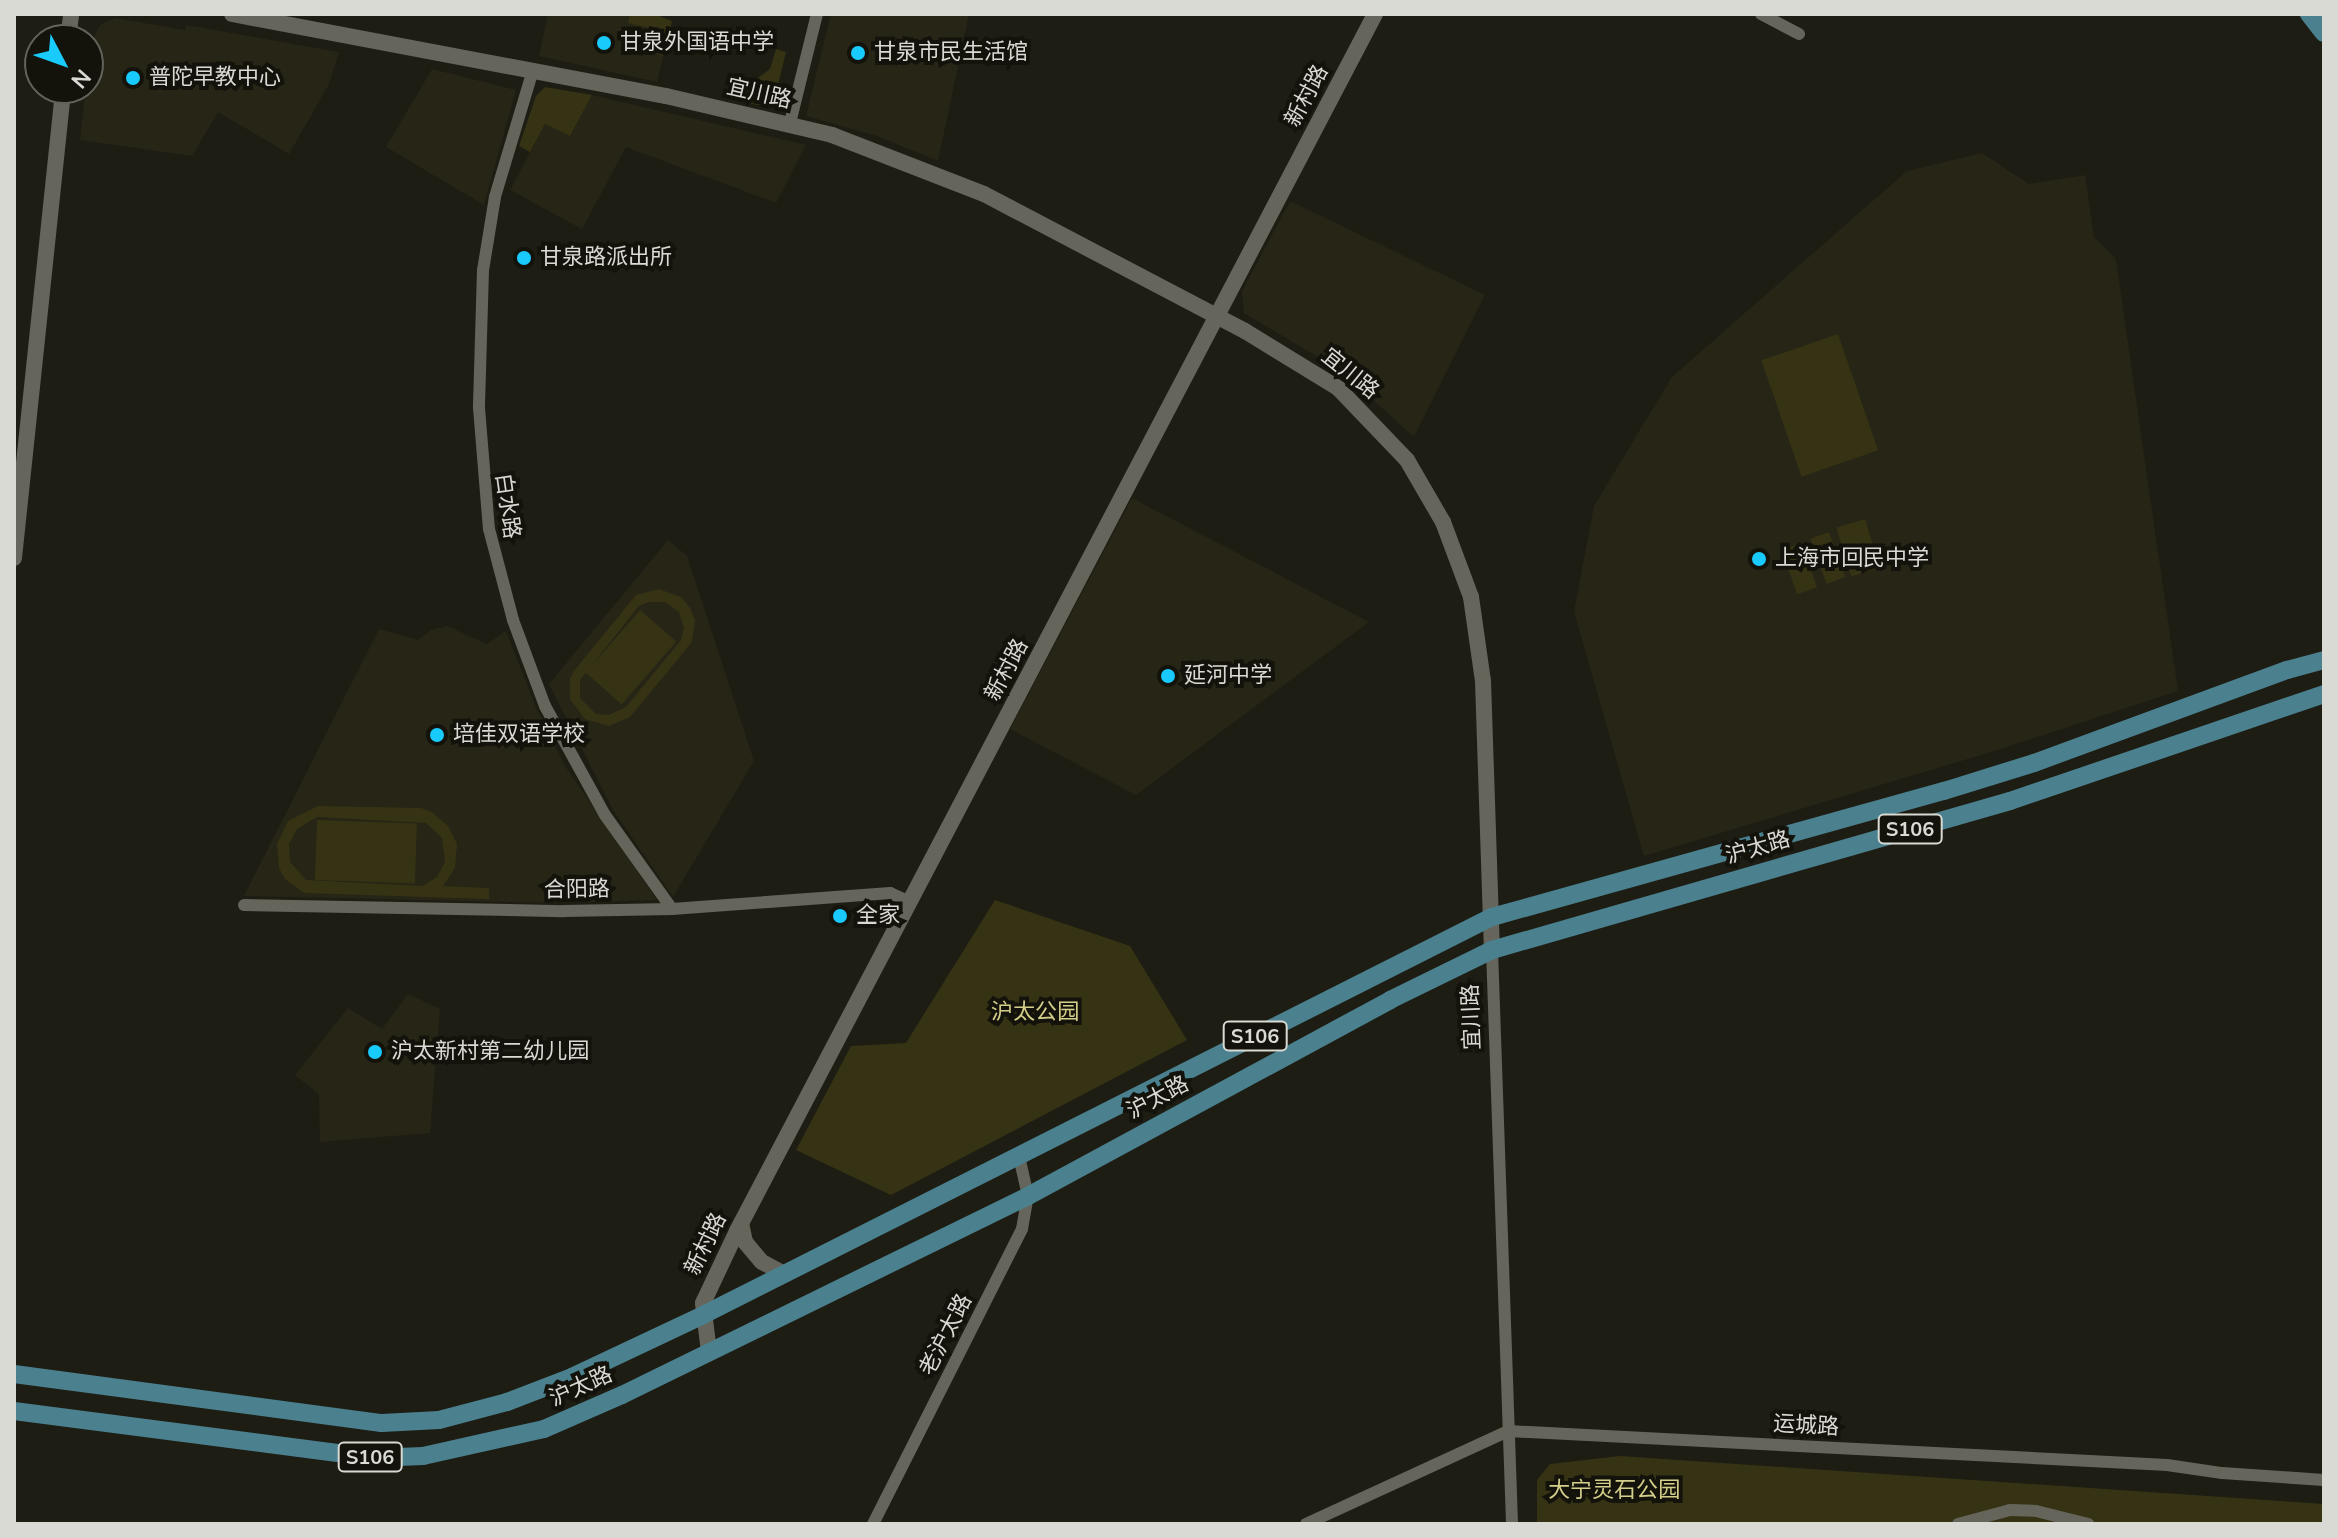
<!DOCTYPE html>
<html>
<head>
<meta charset="utf-8">
<style>
	body { margin:0 }
	#map { position:relative; width:2338px; height:1538px; overflow:hidden; background:#1d1d14; font-family:"Nunito Sans","Noto Sans SC",sans-serif }
	div>[style] { position:absolute }
	.built>* { inset:0; background:#262516 }
	.green>* { inset:0; background:#363314; transform-origin:0 0 }
	.street>* { height:12px; margin:-6px; padding:0 6px; transform-origin:6px; border-radius:6px; background:#65655b }
	.secondary>* { height:16px; margin:-8px; padding:0 8px; transform-origin:8px; border-radius:8px; background:#65655b }
	.primary>* { height:18px; margin:-9px; padding:0 9px; transform-origin:9px; border-radius:9px; background:#4b808f }
	.dots>* { width:22px; height:22px; translate:-50% -50%; box-sizing:border-box; border:4px solid #14130b; border-radius:50% }
	span { translate:-50% -50%; white-space:nowrap; text-align:center; line-height:1.15; -webkit-text-stroke:8px #14130b; paint-order:stroke }
	.shield-label span { padding:2px 6px; background:#14130b; border:2px solid; border-radius:6px; -webkit-text-stroke-width:0 }
	.shield-label { font-size:20px; color:#dadad4; font-weight:700 }
	.poi-label { font-size:22px; color:#dadad4 }
	.left { translate:0 -50%; text-align:left }
	.street-label { font-size:22px; color:#dadad4 }
	.park-label { font-size:22px; color:#d3ce89 }
	.frame { position:absolute; inset:0; border:16px solid #dadad4; pointer-events:none }
	.north { position:absolute; left:24px; top:24px; width:80px; height:80px; box-sizing:border-box; background:#14130b; border:2px solid #63635b; border-radius:50%; rotate:131deg; font-size:22px; font-weight:700; line-height:32px; text-align:center; color:#dadad4 }
	.north::after { content:''; display:block; margin:auto; width:28px; height:36px; background:#19cafc; clip-path:polygon(50% 0,100% 100%,50% 72%,0 100%) }
</style>
</head>
<body>
<div id="map">
	<div class="built">
		<div style="clip-path:polygon(548px 14px,654px 14px,672px 21px,657px 82px,539px 56px)"></div>
		<div style="clip-path:polygon(831px 14px,969px 14px,938px 161px,877px 136px,806px 116px)"></div>
		<div style="clip-path:polygon(115px 18px,185px 30px,186px 25px,339px 52px,329px 84px,289px 154px,218px 112px,192px 156px,80px 140px,91px 42px,100px 25px)"></div>
		<div style="clip-path:polygon(432px 69px,516px 90px,484px 205px,386px 147px)"></div>
		<div style="clip-path:polygon(592px 95px,806px 145px,776px 203px,626px 147px,582px 229px,510px 190px,545px 124px,570px 136px)"></div>
		<div style="clip-path:polygon(1982px 153px,2029px 184px,2085px 175px,2094px 237px,2116px 259px,2178px 691px,1991px 752px,1644px 856px,1574px 612px,1594px 506px,1672px 377px,1907px 171px)"></div>
		<div style="clip-path:polygon(1290px 201px,1485px 295px,1414px 437px,1341px 371px,1244px 313px,1242px 291px)"></div>
		<div style="clip-path:polygon(1132px 498px,1369px 622px,1136px 795px,1010px 729px)"></div>
		<div style="clip-path:polygon(668px 540px,687px 556px,754px 761px,673px 897px,613px 810px,549px 684px)"></div>
		<div style="clip-path:polygon(447px 626px,487px 644px,506px 631px,535px 705px,565px 766px,657px 900px,558px 903px,244px 896px,379px 629px,418px 640px,431px 630px)"></div>
		<div style="clip-path:polygon(408px 994px,440px 1009px,430px 1133px,320px 1142px,319px 1094px,295px 1075px,348px 1008px,382px 1029px)"></div>
	</div>
	<div class="green">
		<div style="clip-path:polygon(630px 14px,654px 14px,672px 21px,663px 56px,657px 54px,662px 31px,628px 23px)"></div>
		<div style="clip-path:polygon(776px 49px,786px 52px,778px 85px,788px 87px,772px 103px,761px 106px,742px 101px,747px 86px,770px 69px)"></div>
		<div style="clip-path:polygon(545px 87px,592px 95px,570px 136px,545px 124px,530px 152px,519px 146px,536px 96px)"></div>
		<div style="left:1838px;top:334px;width:123px;height:81px;rotate:71deg"></div>
		<div style="left:1865px;top:519px;width:51px;height:30px;rotate:73deg"></div>
		<div style="left:1829px;top:532px;width:48px;height:20px;rotate:70deg"></div>
		<div style="left:1801px;top:543px;width:47px;height:21px;rotate:70deg"></div>
		<div style="clip-path:polygon(evenodd,659px 589px,681px 597px,690px 608px,695px 620px,692px 642px,630px 717px,609px 726px,585px 719px,570px 699px,570px 679px,574px 671px,636px 595px,659px 589px,648px 602px,665px 602px,679px 612px,684px 628px,681px 640px,626px 707px,609px 715px,596px 714px,580px 698px,580px 680px,639px 606px,648px 602px)"></div>
		<div style="left:640px;top:610px;width:48px;height:83px;rotate:41deg"></div>
		<div style="clip-path:polygon(evenodd,318px 806px,421px 808px,432px 812px,448px 826px,457px 844px,455px 868px,443px 886px,489px 888px,489px 899px,304px 893px,285px 879px,279px 868px,277px 844px,288px 821px,318px 806px,317px 817px,426px 823px,442px 838px,445px 862px,437px 877px,423px 886px,306px 880px,290px 862px,289px 844px,297px 829px,317px 817px)"></div>
		<div style="left:317px;top:820px;width:100px;height:60px;rotate:2deg"></div>
		<div style="clip-path:polygon(995px 900px,1130px 946px,1187px 1040px,891px 1195px,796px 1150px,851px 1046px,906px 1043px)"></div>
		<div style="clip-path:polygon(1620px 1456px,2324px 1504px,2324px 1524px,1537px 1524px,1537px 1480px,1550px 1464px)"></div>
	</div>
	<div class="street">
		<div style="left:1761px;top:14px;width:43px;rotate:27.8deg"></div>
		<div style="left:533px;top:70px;width:133px;rotate:106.7deg"></div>
		<div style="left:495px;top:197px;width:74px;rotate:99.3deg"></div>
		<div style="left:483px;top:270px;width:138px;rotate:91.7deg"></div>
		<div style="left:479px;top:408px;width:121px;rotate:85.3deg"></div>
		<div style="left:489px;top:529px;width:94px;rotate:75.2deg"></div>
		<div style="left:513px;top:620px;width:92px;rotate:69.6deg"></div>
		<div style="left:545px;top:706px;width:124px;rotate:61.2deg"></div>
		<div style="left:605px;top:815px;width:115px;rotate:54.5deg"></div>
		<div style="left:790px;top:123px;width:112px;rotate:-76.1deg"></div>
		<div style="left:244px;top:905px;width:320px;rotate:1.1deg"></div>
		<div style="left:564px;top:911px;width:108px;rotate:-1.1deg"></div>
		<div style="left:672px;top:909px;width:219px;rotate:-4.2deg"></div>
		<div style="left:890px;top:893px;width:20px;rotate:24deg"></div>
		<div style="left:1492px;top:950px;width:574px;rotate:88deg"></div>
		<div style="left:873px;top:1524px;width:330px;rotate:-63.2deg"></div>
		<div style="left:1022px;top:1229px;width:34px;rotate:-80deg"></div>
		<div style="left:1028px;top:1196px;width:41px;rotate:-102.7deg"></div>
		<div style="left:1306px;top:1524px;width:222px;rotate:-24.7deg"></div>
		<div style="left:1508px;top:1431px;width:660px;rotate:2.95deg"></div>
		<div style="left:2167px;top:1465px;width:56px;rotate:8.3deg"></div>
		<div style="left:2222px;top:1473px;width:102px;rotate:3.9deg"></div>
		<div style="left:1958px;top:1524px;width:54px;rotate:-15.1deg"></div>
		<div style="left:2010px;top:1510px;width:26px;rotate:2deg"></div>
		<div style="left:2036px;top:1511px;width:54px;rotate:14deg"></div>
	</div>
	<div class="secondary">
		<div style="left:232px;top:14px;width:442px;rotate:10.7deg"></div>
		<div style="left:666px;top:96px;width:171px;rotate:13.2deg"></div>
		<div style="left:832px;top:135px;width:163px;rotate:21.2deg"></div>
		<div style="left:984px;top:194px;width:295px;rotate:27.7deg"></div>
		<div style="left:1245px;top:331px;width:109px;rotate:31.5deg"></div>
		<div style="left:1338px;top:388px;width:100px;rotate:46.2deg"></div>
		<div style="left:1407px;top:460px;width:72px;rotate:59.9deg"></div>
		<div style="left:1443px;top:522px;width:80px;rotate:69.5deg"></div>
		<div style="left:1471px;top:597px;width:85px;rotate:81.9deg"></div>
		<div style="left:1483px;top:681px;width:269px;rotate:88.1deg"></div>
		<div style="left:68px;top:40px;width:26px;rotate:-83deg"></div>
		<div style="left:14px;top:558px;width:473px;rotate:-84deg"></div>
		<div style="left:741px;top:1223px;width:19px;rotate:78deg"></div>
		<div style="left:745px;top:1242px;width:26px;rotate:50deg"></div>
		<div style="left:762px;top:1262px;width:26px;rotate:28deg"></div>
		<div style="left:709px;top:1352px;width:49px;rotate:-97deg"></div>
		<div style="left:703px;top:1303px;width:80px;rotate:-64.7deg"></div>
		<div style="left:737px;top:1231px;width:1374px;rotate:-62.33deg"></div>
	</div>
	<div class="primary">
		<div style="left:2309px;top:14px;width:24px;rotate:52deg"></div>
		<div style="left:14px;top:1374px;width:371px;rotate:7.6deg"></div>
		<div style="left:382px;top:1423px;width:57px;rotate:-3deg"></div>
		<div style="left:439px;top:1420px;width:70px;rotate:-14.8deg"></div>
		<div style="left:507px;top:1402px;width:70px;rotate:-21deg"></div>
		<div style="left:572px;top:1377px;width:145px;rotate:-25.3deg"></div>
		<div style="left:703px;top:1315px;width:884px;rotate:-26.77deg"></div>
		<div style="left:1492px;top:917px;width:469px;rotate:-15.6deg"></div>
		<div style="left:1944px;top:791px;width:94px;rotate:-17.3deg"></div>
		<div style="left:2034px;top:763px;width:270px;rotate:-20.2deg"></div>
		<div style="left:2287px;top:670px;width:38px;rotate:-15deg"></div>
		<div style="left:14px;top:1411px;width:363px;rotate:7.4deg"></div>
		<div style="left:374px;top:1458px;width:49px;rotate:-2.3deg"></div>
		<div style="left:423px;top:1456px;width:124px;rotate:-12.6deg"></div>
		<div style="left:544px;top:1429px;width:85px;rotate:-23.6deg"></div>
		<div style="left:622px;top:1395px;width:452px;rotate:-26.1deg"></div>
		<div style="left:1028px;top:1196px;width:412px;rotate:-28.4deg"></div>
		<div style="left:1390px;top:1000px;width:114px;rotate:-26.1deg"></div>
		<div style="left:1492px;top:950px;width:539px;rotate:-16.05deg"></div>
		<div style="left:2010px;top:801px;width:332px;rotate:-18.8deg"></div>
	</div>
	<div class="dots">
		<div style="left:604px;top:43px;background:#19cafc"></div>
		<div style="left:858px;top:53px;background:#19cafc"></div>
		<div style="left:133px;top:78px;background:#19cafc"></div>
		<div style="left:524px;top:258px;background:#19cafc"></div>
		<div style="left:1759px;top:559px;background:#19cafc"></div>
		<div style="left:1168px;top:676px;background:#19cafc"></div>
		<div style="left:437px;top:735px;background:#19cafc"></div>
		<div style="left:840px;top:916px;background:#19cafc"></div>
		<div style="left:375px;top:1052px;background:#19cafc"></div>
	</div>
	<div class="shield-label">
		<span style="left:1910px;top:829px">S106</span>
		<span style="left:1255px;top:1036px">S106</span>
		<span style="left:370px;top:1457px">S106</span>
	</div>
	<div class="poi-label">
		<span class="left" style="left:620px;top:43px">甘泉外国语中学</span>
		<span class="left" style="left:874px;top:53px">甘泉市民生活馆</span>
		<span class="left" style="left:149px;top:78px">普陀早教中心</span>
		<span class="left" style="left:540px;top:258px">甘泉路派出所</span>
		<span class="left" style="left:1775px;top:559px">上海市回民中学</span>
		<span class="left" style="left:1184px;top:676px">延河中学</span>
		<span class="left" style="left:453px;top:735px">培佳双语学校</span>
		<span class="left" style="left:856px;top:916px">全家</span>
		<span class="left" style="left:391px;top:1052px">沪太新村第二幼儿园</span>
	</div>
	<div class="street-label">
		<span style="left:759px;top:94px;rotate:13deg">宜川路</span>
		<span style="left:1307px;top:96px;rotate:-62deg">新村路</span>
		<span style="left:1350px;top:374px;rotate:39deg">宜川路</span>
		<span style="left:507px;top:506px;rotate:82deg">白水路</span>
		<span style="left:1007px;top:670px;rotate:-62deg">新村路</span>
		<span style="left:1758px;top:848px;rotate:-16deg">沪太路</span>
		<span style="left:577px;top:890px;rotate:-1deg">合阳路</span>
		<span style="left:1472px;top:1017px;rotate:-92deg">宜川路</span>
		<span style="left:1158px;top:1098px;rotate:-28deg">沪太路</span>
		<span style="left:706px;top:1244px;rotate:-64deg">新村路</span>
		<span style="left:946px;top:1335px;rotate:-63deg">老沪太路</span>
		<span style="left:581px;top:1387px;rotate:-24deg">沪太路</span>
		<span style="left:1806px;top:1426px;rotate:3deg">运城路</span>
	</div>
	<div class="park-label">
		<span style="left:1035px;top:1013px">沪太公园</span>
		<span style="left:1614px;top:1491px">大宁灵石公园</span>
	</div>
	<div class="frame"></div>
	<div class="north">N</div>
</div>
</body>
</html>
